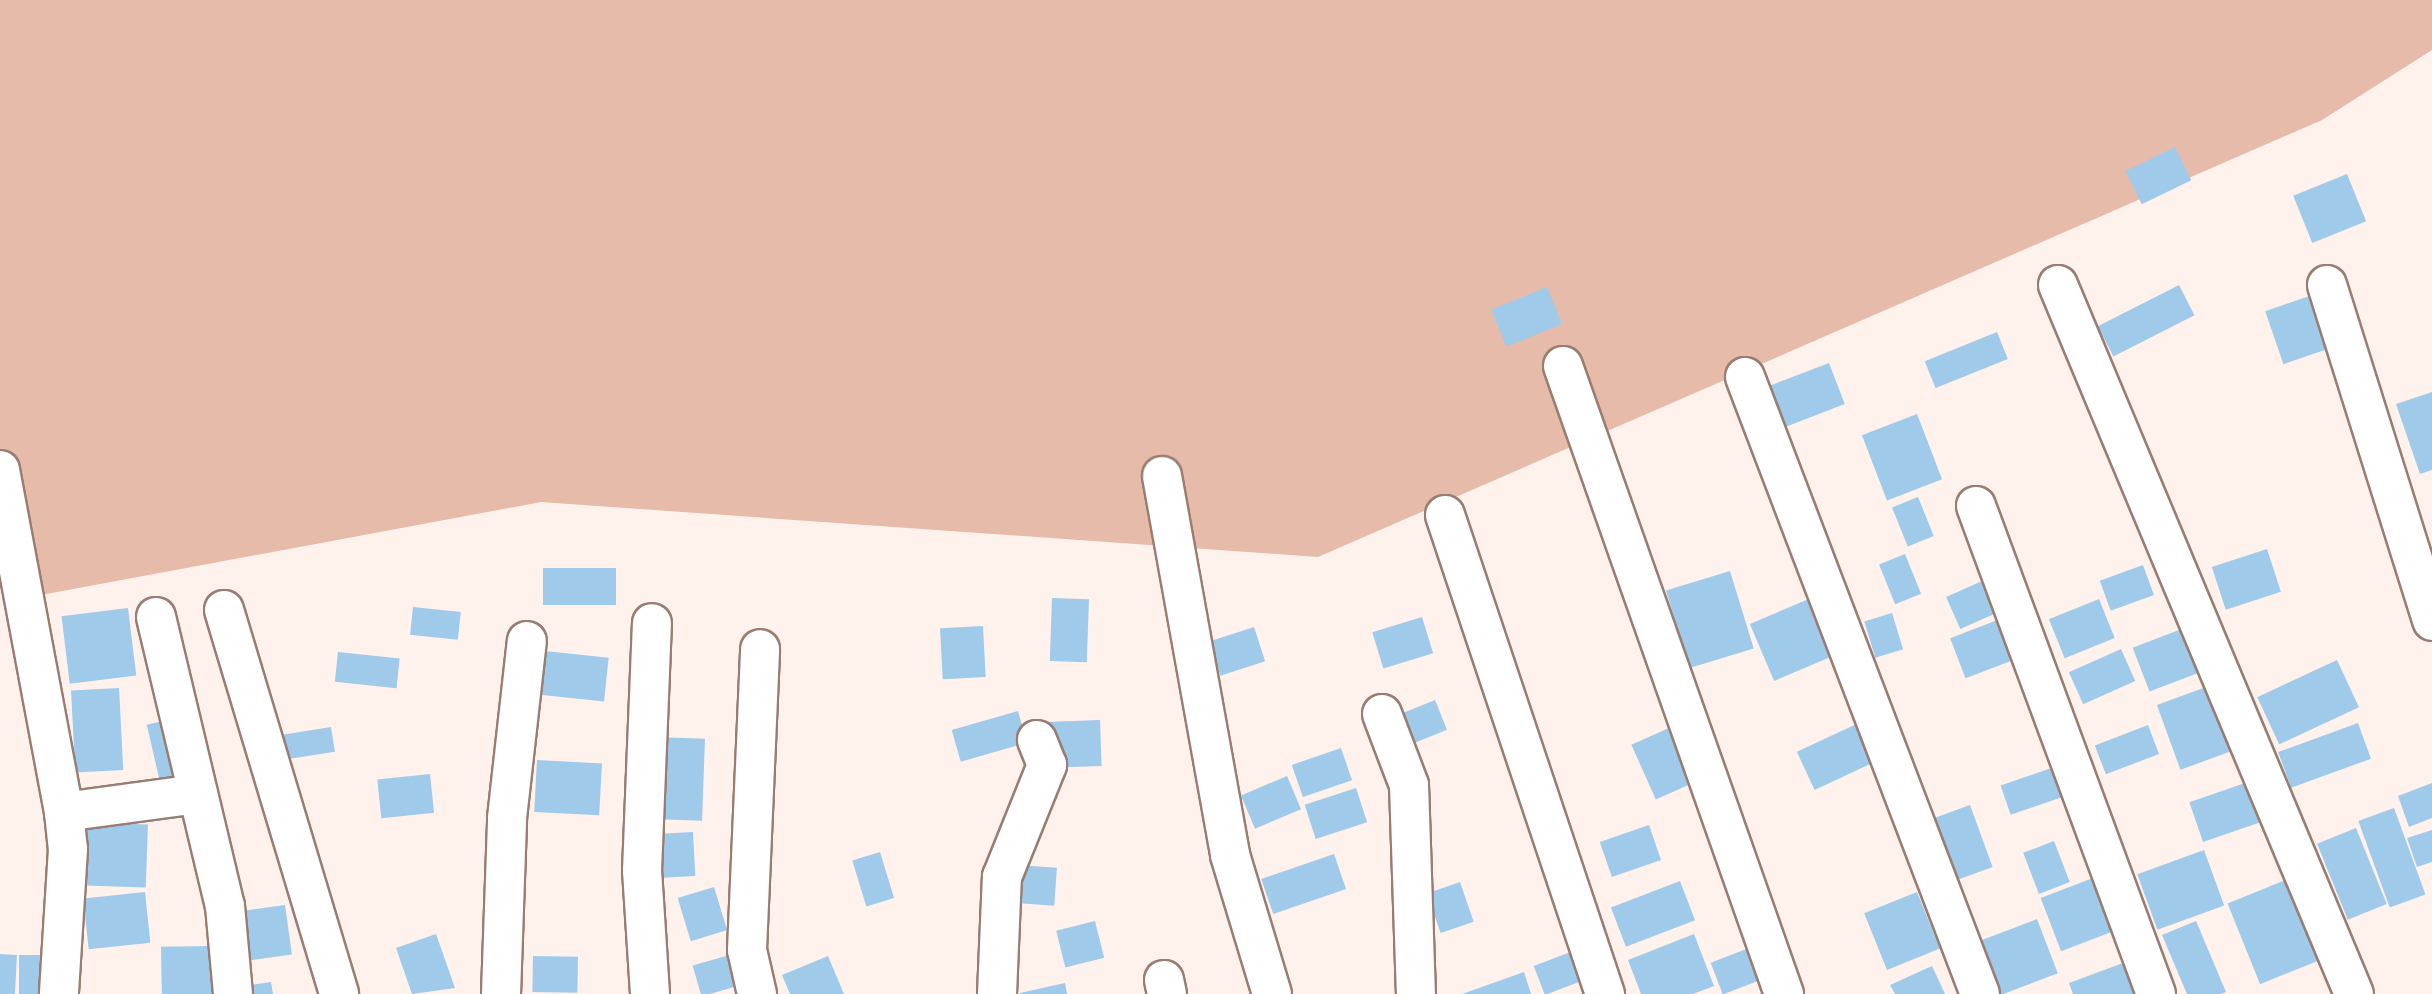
<!DOCTYPE html>
<html>
<head>
<meta charset="utf-8">
<style>
	body { margin:0 }
	#map { position:relative; width:2432px; height:994px; overflow:hidden; background:#fff1ec; font-family:"IBM Plex Serif",serif }
	div>[style] { position:absolute }
	.green>* { inset:0; background:#e7bbaa }
	.building>* { inset:0; background:#9fcaea; transform-origin:0 0 }
	.roads { filter:drop-shadow(2px 0 #997d72) drop-shadow(-2px 0 #997d72) drop-shadow(0 2px #997d72) drop-shadow(0 -2px #997d72) }
	.minor>* { height:38px; margin:-19px; padding:0 19px; transform-origin:19px; border-radius:19px; background:#fff }
	span { translate:-50% -50%; white-space:nowrap; text-align:center; line-height:1.15; -webkit-text-stroke:5px #fff; paint-order:stroke }
</style>
</head>
<body>
<div id="map">
	<div class="green">
		<div style="clip-path:polygon(0 0,2432px 0,2432px 50px,2322px 120px,1318px 557px,541px 502px,41px 595px,0 588px)"></div>
	</div>
	<div class="building">
		<div style="left:2175px;top:147px;width:37px;height:55px;rotate:64deg"></div>
		<div style="left:2347px;top:174px;width:51px;height:58px;rotate:68deg"></div>
		<div style="left:2179px;top:285px;width:34px;height:91px;rotate:63deg"></div>
		<div style="left:1547px;top:287px;width:40px;height:60px;rotate:68deg"></div>
		<div style="left:2321px;top:292px;width:56px;height:59px;rotate:71deg"></div>
		<div style="left:1997px;top:332px;width:29px;height:78px;rotate:68deg"></div>
		<div style="left:1829px;top:363px;width:44px;height:80px;rotate:69deg"></div>
		<div style="clip-path:polygon(2432px 392px,2432px 470px,2420px 474px,2396px 404px)"></div>
		<div style="left:1917px;top:414px;width:70px;height:59px;rotate:69deg"></div>
		<div style="left:1918px;top:497px;width:42px;height:28px;rotate:68deg"></div>
		<div style="left:2267px;top:549px;width:45px;height:58px;rotate:72deg"></div>
		<div style="left:1905px;top:554px;width:43px;height:28px;rotate:68deg"></div>
		<div style="left:2143px;top:565px;width:32px;height:46px;rotate:70deg"></div>
		<div style="left:543px;top:568px;width:73px;height:37px"></div>
		<div style="left:1730px;top:571px;width:81px;height:67px;rotate:73deg"></div>
		<div style="left:1989px;top:578px;width:35px;height:47px;rotate:66deg"></div>
		<div style="left:1818px;top:595px;width:62px;height:74px;rotate:67deg"></div>
		<div style="left:1052px;top:598px;width:37px;height:63px;rotate:2deg"></div>
		<div style="left:2099px;top:599px;width:42px;height:54px;rotate:68deg"></div>
		<div style="left:413px;top:607px;width:48px;height:28px;rotate:6deg"></div>
		<div style="left:128px;top:608px;width:68px;height:67px;rotate:83deg"></div>
		<div style="left:1892px;top:613px;width:38px;height:29px;rotate:73deg"></div>
		<div style="left:2008px;top:616px;width:43px;height:62px;rotate:69deg"></div>
		<div style="left:1422px;top:617px;width:38px;height:52px;rotate:73deg"></div>
		<div style="left:983px;top:626px;width:51px;height:43px;rotate:87deg"></div>
		<div style="left:1254px;top:627px;width:36px;height:47px;rotate:72deg"></div>
		<div style="left:2184px;top:628px;width:47px;height:55px;rotate:69deg"></div>
		<div style="left:2121px;top:649px;width:35px;height:57px;rotate:66deg"></div>
		<div style="left:545px;top:651px;width:64px;height:44px;rotate:6deg"></div>
		<div style="left:338px;top:652px;width:62px;height:30px;rotate:6deg"></div>
		<div style="left:2337px;top:660px;width:52px;height:88px;rotate:65deg"></div>
		<div style="left:2217px;top:683px;width:69px;height:64px;rotate:70deg"></div>
		<div style="left:119px;top:688px;width:82px;height:48px;rotate:87deg"></div>
		<div style="left:1435px;top:700px;width:32px;height:48px;rotate:68deg"></div>
		<div style="left:1018px;top:711px;width:33px;height:69px;rotate:74deg"></div>
		<div style="left:176px;top:718px;width:68px;height:30px;rotate:77deg"></div>
		<div style="left:1100px;top:720px;width:46px;height:54px;rotate:88deg"></div>
		<div style="left:1863px;top:721px;width:42px;height:73px;rotate:65deg"></div>
		<div style="left:2358px;top:723px;width:38px;height:85px;rotate:70deg"></div>
		<div style="left:1678px;top:724px;width:60px;height:51px;rotate:66deg"></div>
		<div style="left:2148px;top:725px;width:31px;height:57px;rotate:69deg"></div>
		<div style="left:331px;top:727px;width:25px;height:65px;rotate:81deg"></div>
		<div style="left:654px;top:737px;width:51px;height:82px;rotate:2deg"></div>
		<div style="left:1341px;top:748px;width:34px;height:52px;rotate:71deg"></div>
		<div style="left:537px;top:760px;width:65px;height:52px;rotate:3deg"></div>
		<div style="left:2063px;top:764px;width:31px;height:66px;rotate:71deg"></div>
		<div style="left:430px;top:774px;width:39px;height:53px;rotate:84deg"></div>
		<div style="left:1287px;top:776px;width:36px;height:50px;rotate:67deg"></div>
		<div style="left:2248px;top:782px;width:42px;height:62px;rotate:71deg"></div>
		<div style="clip-path:polygon(2432px 783px,2432px 818px,2409px 827px,2398px 796px)"></div>
		<div style="left:1356px;top:788px;width:36px;height:54px;rotate:72deg"></div>
		<div style="left:1970px;top:805px;width:66px;height:43px;rotate:70deg"></div>
		<div style="left:2394px;top:808px;width:92px;height:38px;rotate:70deg"></div>
		<div style="left:73px;top:822px;width:75px;height:63px;rotate:2deg"></div>
		<div style="left:1649px;top:825px;width:37px;height:52px;rotate:71deg"></div>
		<div style="left:2356px;top:828px;width:82px;height:42px;rotate:68deg"></div>
		<div style="clip-path:polygon(2432px 830px,2432px 862px,2417px 867px,2407px 838px)"></div>
		<div style="left:693px;top:832px;width:44px;height:42px;rotate:87deg"></div>
		<div style="left:2054px;top:841px;width:44px;height:33px;rotate:69deg"></div>
		<div style="left:2204px;top:850px;width:59px;height:71px;rotate:70deg"></div>
		<div style="left:880px;top:852px;width:48px;height:29px;rotate:73deg"></div>
		<div style="left:1334px;top:854px;width:37px;height:77px;rotate:71deg"></div>
		<div style="left:1016px;top:865px;width:41px;height:38px;rotate:4deg"></div>
		<div style="left:2106px;top:873px;width:57px;height:70px;rotate:69deg"></div>
		<div style="left:2298px;top:875px;width:87px;height:76px;rotate:68deg"></div>
		<div style="left:1680px;top:881px;width:42px;height:74px;rotate:69deg"></div>
		<div style="left:1460px;top:882px;width:42px;height:35px;rotate:71deg"></div>
		<div style="left:714px;top:887px;width:45px;height:38px;rotate:73deg"></div>
		<div style="left:145px;top:892px;width:51px;height:62px;rotate:84deg"></div>
		<div style="left:1917px;top:892px;width:61px;height:57px;rotate:68deg"></div>
		<div style="left:285px;top:905px;width:50px;height:50px;rotate:82deg"></div>
		<div style="left:2037px;top:919px;width:58px;height:68px;rotate:69deg"></div>
		<div style="left:1095px;top:921px;width:38px;height:40px;rotate:76deg"></div>
		<div style="clip-path:polygon(2196px 921px,2226px 992px,2221px 994px,2187px 994px,2162px 935px)"></div>
		<div style="clip-path:polygon(436px 934px,455px 988px,412px 994px,396px 948px)"></div>
		<div style="clip-path:polygon(1694px 934px,1714px 986px,1693px 994px,1641px 994px,1628px 960px)"></div>
		<div style="left:1762px;top:943px;width:34px;height:55px;rotate:69deg"></div>
		<div style="left:211px;top:946px;width:48px;height:50px;rotate:89deg"></div>
		<div style="left:1573px;top:951px;width:31px;height:42px;rotate:69deg"></div>
		<div style="left:0;top:954px;width:17px;height:40px;rotate:3deg"></div>
		<div style="left:733px;top:954px;width:32px;height:42px;rotate:74deg"></div>
		<div style="left:19px;top:955px;width:35px;height:39px"></div>
		<div style="left:533px;top:956px;width:45px;height:36px;rotate:1deg"></div>
		<div style="clip-path:polygon(828px 956px,844px 994px,790px 994px,782px 975px)"></div>
		<div style="clip-path:polygon(2123px 963px,2135px 994px,2073px 994px,2069px 983px)"></div>
		<div style="clip-path:polygon(1932px 966px,1945px 994px,1895px 994px,1890px 985px)"></div>
		<div style="clip-path:polygon(1524px 972px,1531px 994px,1462px 994px)"></div>
		<div style="clip-path:polygon(271px 982px,273px 994px,246px 994px,244px 986px)"></div>
		<div style="clip-path:polygon(1065px 983px,1067px 994px,1020px 994px,1020px 993px)"></div>
	</div>
	<div class="roads">
		<div class="minor">
			<div style="left:2058px;top:285px;width:768px;rotate:67.34deg"></div>
			<div style="left:2327px;top:285px;width:352px;rotate:72.6deg"></div>
			<div style="left:1563px;top:366px;width:666px;rotate:70.61deg"></div>
			<div style="left:1745px;top:377px;width:660px;rotate:69.15deg"></div>
			<div style="left:0;top:470px;width:348px;rotate:79.4deg"></div>
			<div style="left:64px;top:812px;width:37px;rotate:84deg"></div>
			<div style="left:68px;top:849px;width:145px;rotate:93.6deg"></div>
			<div style="left:1162px;top:476px;width:385px;rotate:79.8deg"></div>
			<div style="left:1230px;top:855px;width:145px;rotate:73.2deg"></div>
			<div style="left:1976px;top:506px;width:520px;rotate:69.75deg"></div>
			<div style="left:1445px;top:515px;width:505px;rotate:71.53deg"></div>
			<div style="left:224px;top:610px;width:401px;rotate:73.3deg"></div>
			<div style="left:156px;top:617px;width:297px;rotate:76.6deg"></div>
			<div style="left:225px;top:906px;width:88px;rotate:84.8deg"></div>
			<div style="left:1382px;top:714px;width:76px;rotate:69.2deg"></div>
			<div style="left:1409px;top:785px;width:209px;rotate:88.1deg"></div>
			<div style="left:64px;top:812px;width:135px;rotate:-7.7deg"></div>
			<div style="left:1164px;top:980px;width:14px;rotate:78deg"></div>
			<div style="left:501px;top:994px;width:176px;rotate:-88deg"></div>
			<div style="left:507px;top:818px;width:178px;rotate:-83.6deg"></div>
			<div style="left:650px;top:994px;width:123px;rotate:-93.7deg"></div>
			<div style="left:642px;top:871px;width:248px;rotate:-87.7deg"></div>
			<div style="left:757px;top:994px;width:45px;rotate:-102.8deg"></div>
			<div style="left:747px;top:950px;width:301px;rotate:-87.5deg"></div>
			<div style="left:997px;top:994px;width:117px;rotate:-87.6deg"></div>
			<div style="left:1002px;top:877px;width:121px;rotate:-68.1deg"></div>
			<div style="left:1047px;top:765px;width:27px;rotate:-112deg"></div>
		</div>
	</div>
</div>
</body>
</html>
